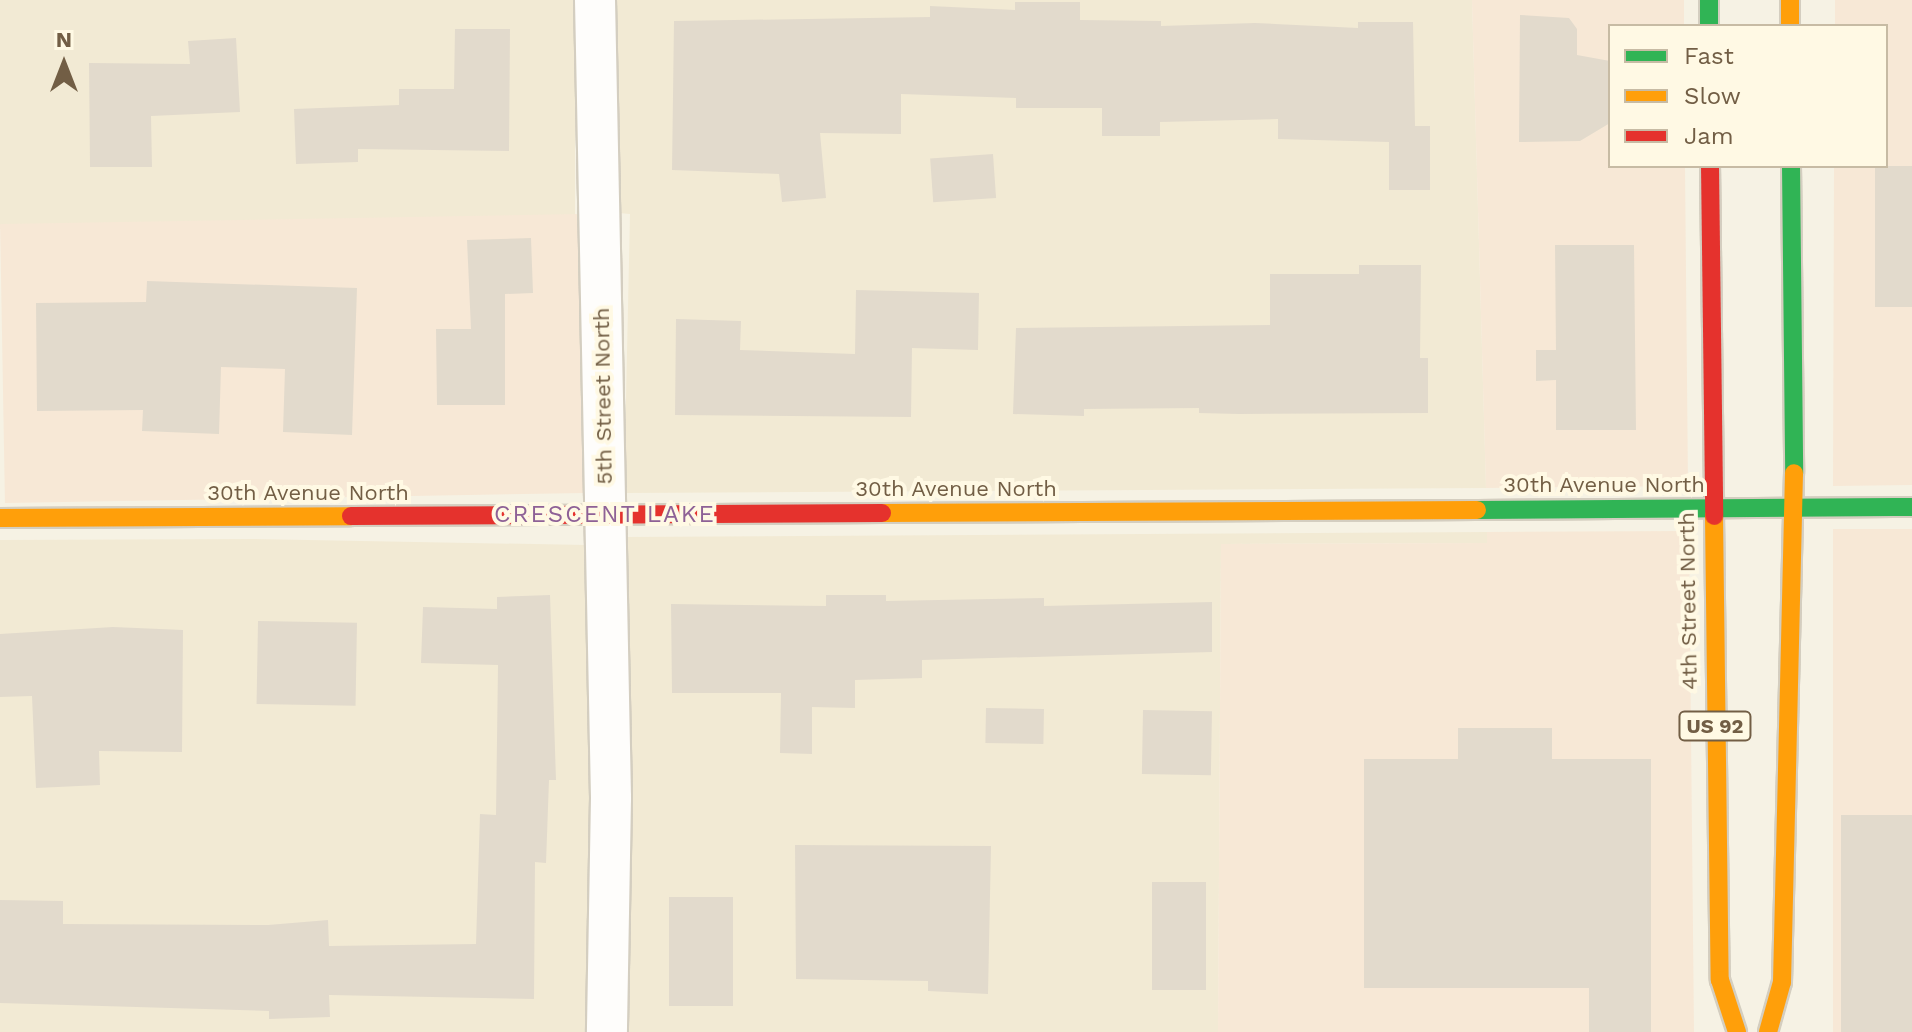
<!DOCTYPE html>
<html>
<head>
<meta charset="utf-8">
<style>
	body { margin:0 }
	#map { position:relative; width:1912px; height:1032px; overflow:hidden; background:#f6f2e4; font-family:"Work Sans",sans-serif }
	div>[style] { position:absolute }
	.residential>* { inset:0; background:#f2ead4; transform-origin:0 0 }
	.commercial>* { inset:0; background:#f7e8d6; transform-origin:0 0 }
	.building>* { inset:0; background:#e2dacc; transform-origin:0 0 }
	.roads { filter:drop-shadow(2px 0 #d4cec0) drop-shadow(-2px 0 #d4cec0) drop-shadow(0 2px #d4cec0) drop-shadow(0 -2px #d4cec0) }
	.street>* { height:40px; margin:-20px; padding:0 20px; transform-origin:20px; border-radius:20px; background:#fefdfb }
	.fast>* { height:18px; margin:-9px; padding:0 9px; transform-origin:9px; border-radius:9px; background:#30b455 }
	.slow>* { height:18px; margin:-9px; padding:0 9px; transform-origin:9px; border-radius:9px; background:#ff9f0a }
	.jam>* { height:18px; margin:-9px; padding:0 9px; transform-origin:9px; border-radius:9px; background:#e5322d }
	span { translate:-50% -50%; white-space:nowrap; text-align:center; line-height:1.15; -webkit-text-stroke:8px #fff9e4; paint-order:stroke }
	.shield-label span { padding:2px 6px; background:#fff9e4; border:2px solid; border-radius:6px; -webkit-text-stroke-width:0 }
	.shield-label { font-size:20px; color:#725e45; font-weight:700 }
	.street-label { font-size:22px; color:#725e45 }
	.neighbourhood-label { font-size:24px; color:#8e6196; letter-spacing:2px }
	.legend { position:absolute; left:1608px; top:24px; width:280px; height:144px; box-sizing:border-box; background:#fff9e4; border:2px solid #c7bba4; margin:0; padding:10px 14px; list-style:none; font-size:24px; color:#725e45 }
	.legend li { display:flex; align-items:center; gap:16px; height:40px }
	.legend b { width:40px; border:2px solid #c7bba4 }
	.north { position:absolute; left:24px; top:24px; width:80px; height:80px; -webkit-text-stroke:6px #fff9e4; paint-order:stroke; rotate:0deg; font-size:22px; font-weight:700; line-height:32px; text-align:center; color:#725e45 }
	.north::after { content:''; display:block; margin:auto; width:28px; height:36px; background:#725e45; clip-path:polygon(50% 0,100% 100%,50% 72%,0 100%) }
</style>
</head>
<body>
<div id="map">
	<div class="residential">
		<div style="left:0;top:0;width:575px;height:229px"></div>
		<div style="clip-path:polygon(615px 0,1472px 0,1486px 488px,624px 493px,630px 214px,619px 213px)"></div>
		<div style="clip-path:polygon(1487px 532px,1487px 543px,1221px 544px,1218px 1032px,627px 1032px,625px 537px)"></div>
		<div style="clip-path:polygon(253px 539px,586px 545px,591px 798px,587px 1032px,0 1032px,0 540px)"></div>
	</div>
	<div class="commercial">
		<div style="clip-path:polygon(1472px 0,1684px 0,1684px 26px,1610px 26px,1610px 166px,1685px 166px,1688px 486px,1486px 488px)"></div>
		<div style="clip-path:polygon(1835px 0,1912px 0,1912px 485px,1833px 486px,1834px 166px,1886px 166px,1886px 26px,1835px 26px)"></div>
		<div style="left:580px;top:214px;width:279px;height:580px;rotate:89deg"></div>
		<div style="left:1912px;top:529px;width:503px;height:79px;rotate:90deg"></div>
		<div style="clip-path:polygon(1689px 531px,1694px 1032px,1218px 1032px,1221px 544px,1487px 543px,1487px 532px)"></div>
	</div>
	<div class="building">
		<div style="clip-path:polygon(1015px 2px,1080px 2px,1080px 20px,1161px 21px,1161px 26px,1255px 23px,1358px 28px,1358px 22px,1413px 22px,1415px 126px,1430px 126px,1430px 190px,1389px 190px,1389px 142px,1278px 139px,1278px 119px,1160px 122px,1160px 136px,1102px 136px,1102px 108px,1016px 108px,1016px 98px,901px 94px,901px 134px,820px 133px,826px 198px,782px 202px,779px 174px,672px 170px,674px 21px,930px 17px,930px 6px,1015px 10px)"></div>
		<div style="clip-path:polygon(1520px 15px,1569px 18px,1577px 29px,1577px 55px,1610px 61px,1610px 123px,1580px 141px,1519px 142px)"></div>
		<div style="clip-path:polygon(455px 29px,510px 29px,509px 151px,358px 149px,358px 162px,296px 164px,294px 109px,399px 105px,399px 89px,454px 89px)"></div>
		<div style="clip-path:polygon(236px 38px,240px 112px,151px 116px,152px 167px,90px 167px,89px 63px,190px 64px,188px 41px)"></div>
		<div style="left:993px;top:154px;width:44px;height:63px;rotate:86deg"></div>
		<div style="left:1875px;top:166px;width:37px;height:141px"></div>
		<div style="clip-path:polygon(531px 238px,533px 293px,505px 294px,505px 405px,437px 405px,436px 329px,471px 329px,467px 240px)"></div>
		<div style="clip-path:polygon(1555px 245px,1634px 245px,1636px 430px,1556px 430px,1556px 380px,1536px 381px,1536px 350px,1556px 350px)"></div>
		<div style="clip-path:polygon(1359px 265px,1421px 265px,1420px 358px,1428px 358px,1428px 413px,1239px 414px,1199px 413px,1199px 408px,1084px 409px,1084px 416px,1013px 414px,1016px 328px,1270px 325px,1270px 274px,1359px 274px)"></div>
		<div style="clip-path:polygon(147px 281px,357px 288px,352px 435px,283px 432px,285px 369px,221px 367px,219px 434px,142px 431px,143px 410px,37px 411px,36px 303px,146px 302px)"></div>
		<div style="clip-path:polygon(856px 290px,979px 293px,978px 350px,912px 348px,911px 417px,675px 415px,676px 319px,741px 321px,740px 350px,855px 354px)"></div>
		<div style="clip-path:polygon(550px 595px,556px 780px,549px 780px,546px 863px,535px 862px,534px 999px,329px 995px,330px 1017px,269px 1019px,269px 1011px,0 1003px,0 900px,63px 901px,63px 924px,268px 925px,328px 920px,329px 946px,476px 944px,480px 814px,496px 815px,498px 665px,421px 663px,423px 607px,497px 609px,497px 597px)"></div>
		<div style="clip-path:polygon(826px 595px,886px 595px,886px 601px,1044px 598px,1044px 606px,1212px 602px,1212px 652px,922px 660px,922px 678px,855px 680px,855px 708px,812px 707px,812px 754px,780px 753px,781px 693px,672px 693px,671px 604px,826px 606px)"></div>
		<div style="left:258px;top:621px;width:99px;height:83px;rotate:1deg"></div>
		<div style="clip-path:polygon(113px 627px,183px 630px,182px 752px,99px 751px,100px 785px,36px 788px,32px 696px,0 697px,0 634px)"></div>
		<div style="left:986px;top:708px;width:58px;height:35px;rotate:1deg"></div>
		<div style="left:1143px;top:710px;width:69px;height:64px;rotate:1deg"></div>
		<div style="clip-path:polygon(1458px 728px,1552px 728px,1552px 759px,1651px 759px,1651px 1032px,1589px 1032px,1589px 988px,1364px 988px,1364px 759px,1458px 759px)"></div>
		<div style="left:1841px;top:815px;width:71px;height:217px"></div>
		<div style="clip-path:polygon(795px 845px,991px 846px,988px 994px,928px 991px,928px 981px,796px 979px)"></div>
		<div style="left:1152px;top:882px;width:54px;height:108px"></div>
		<div style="left:669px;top:897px;width:64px;height:109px"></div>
	</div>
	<div class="roads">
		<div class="street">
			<div style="left:595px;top:0;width:798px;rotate:88.85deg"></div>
			<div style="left:611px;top:798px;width:234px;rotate:91deg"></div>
		</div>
		<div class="fast">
			<div style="left:1709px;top:0;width:26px;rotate:90deg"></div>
			<div style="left:1791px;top:166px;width:307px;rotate:89.4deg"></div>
			<div style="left:1477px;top:510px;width:435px;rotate:-0.4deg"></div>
		</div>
		<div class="slow">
			<div style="left:1790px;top:0;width:26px;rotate:90deg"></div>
			<div style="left:882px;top:513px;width:595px;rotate:-0.29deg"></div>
			<div style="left:1714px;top:516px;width:464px;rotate:89.3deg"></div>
			<div style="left:1720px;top:980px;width:55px;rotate:71.9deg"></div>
			<div style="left:0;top:518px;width:351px;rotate:-0.3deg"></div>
			<div style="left:1768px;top:1032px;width:52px;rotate:-74.4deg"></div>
			<div style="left:1782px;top:982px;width:509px;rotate:-88.65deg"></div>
		</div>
		<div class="jam">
			<div style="left:1710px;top:166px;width:350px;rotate:89.3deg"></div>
			<div style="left:351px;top:516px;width:531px;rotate:-0.32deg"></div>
		</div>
	</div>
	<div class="shield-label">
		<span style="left:1715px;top:726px">US 92</span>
	</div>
	<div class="street-label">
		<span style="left:603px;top:396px;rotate:-91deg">5th Street North</span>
		<span style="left:1604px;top:485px">30th Avenue North</span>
		<span style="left:956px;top:489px">30th Avenue North</span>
		<span style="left:308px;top:493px">30th Avenue North</span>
		<span style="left:1688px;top:601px;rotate:-91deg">4th Street North</span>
	</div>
	<div class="neighbourhood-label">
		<span style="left:605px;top:515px">CRESCENT LAKE</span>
	</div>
	<ul class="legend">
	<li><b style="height:10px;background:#30b455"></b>Fast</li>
	<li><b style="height:10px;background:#ff9f0a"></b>Slow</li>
	<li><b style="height:10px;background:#e5322d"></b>Jam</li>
	</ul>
	<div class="north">N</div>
</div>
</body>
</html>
